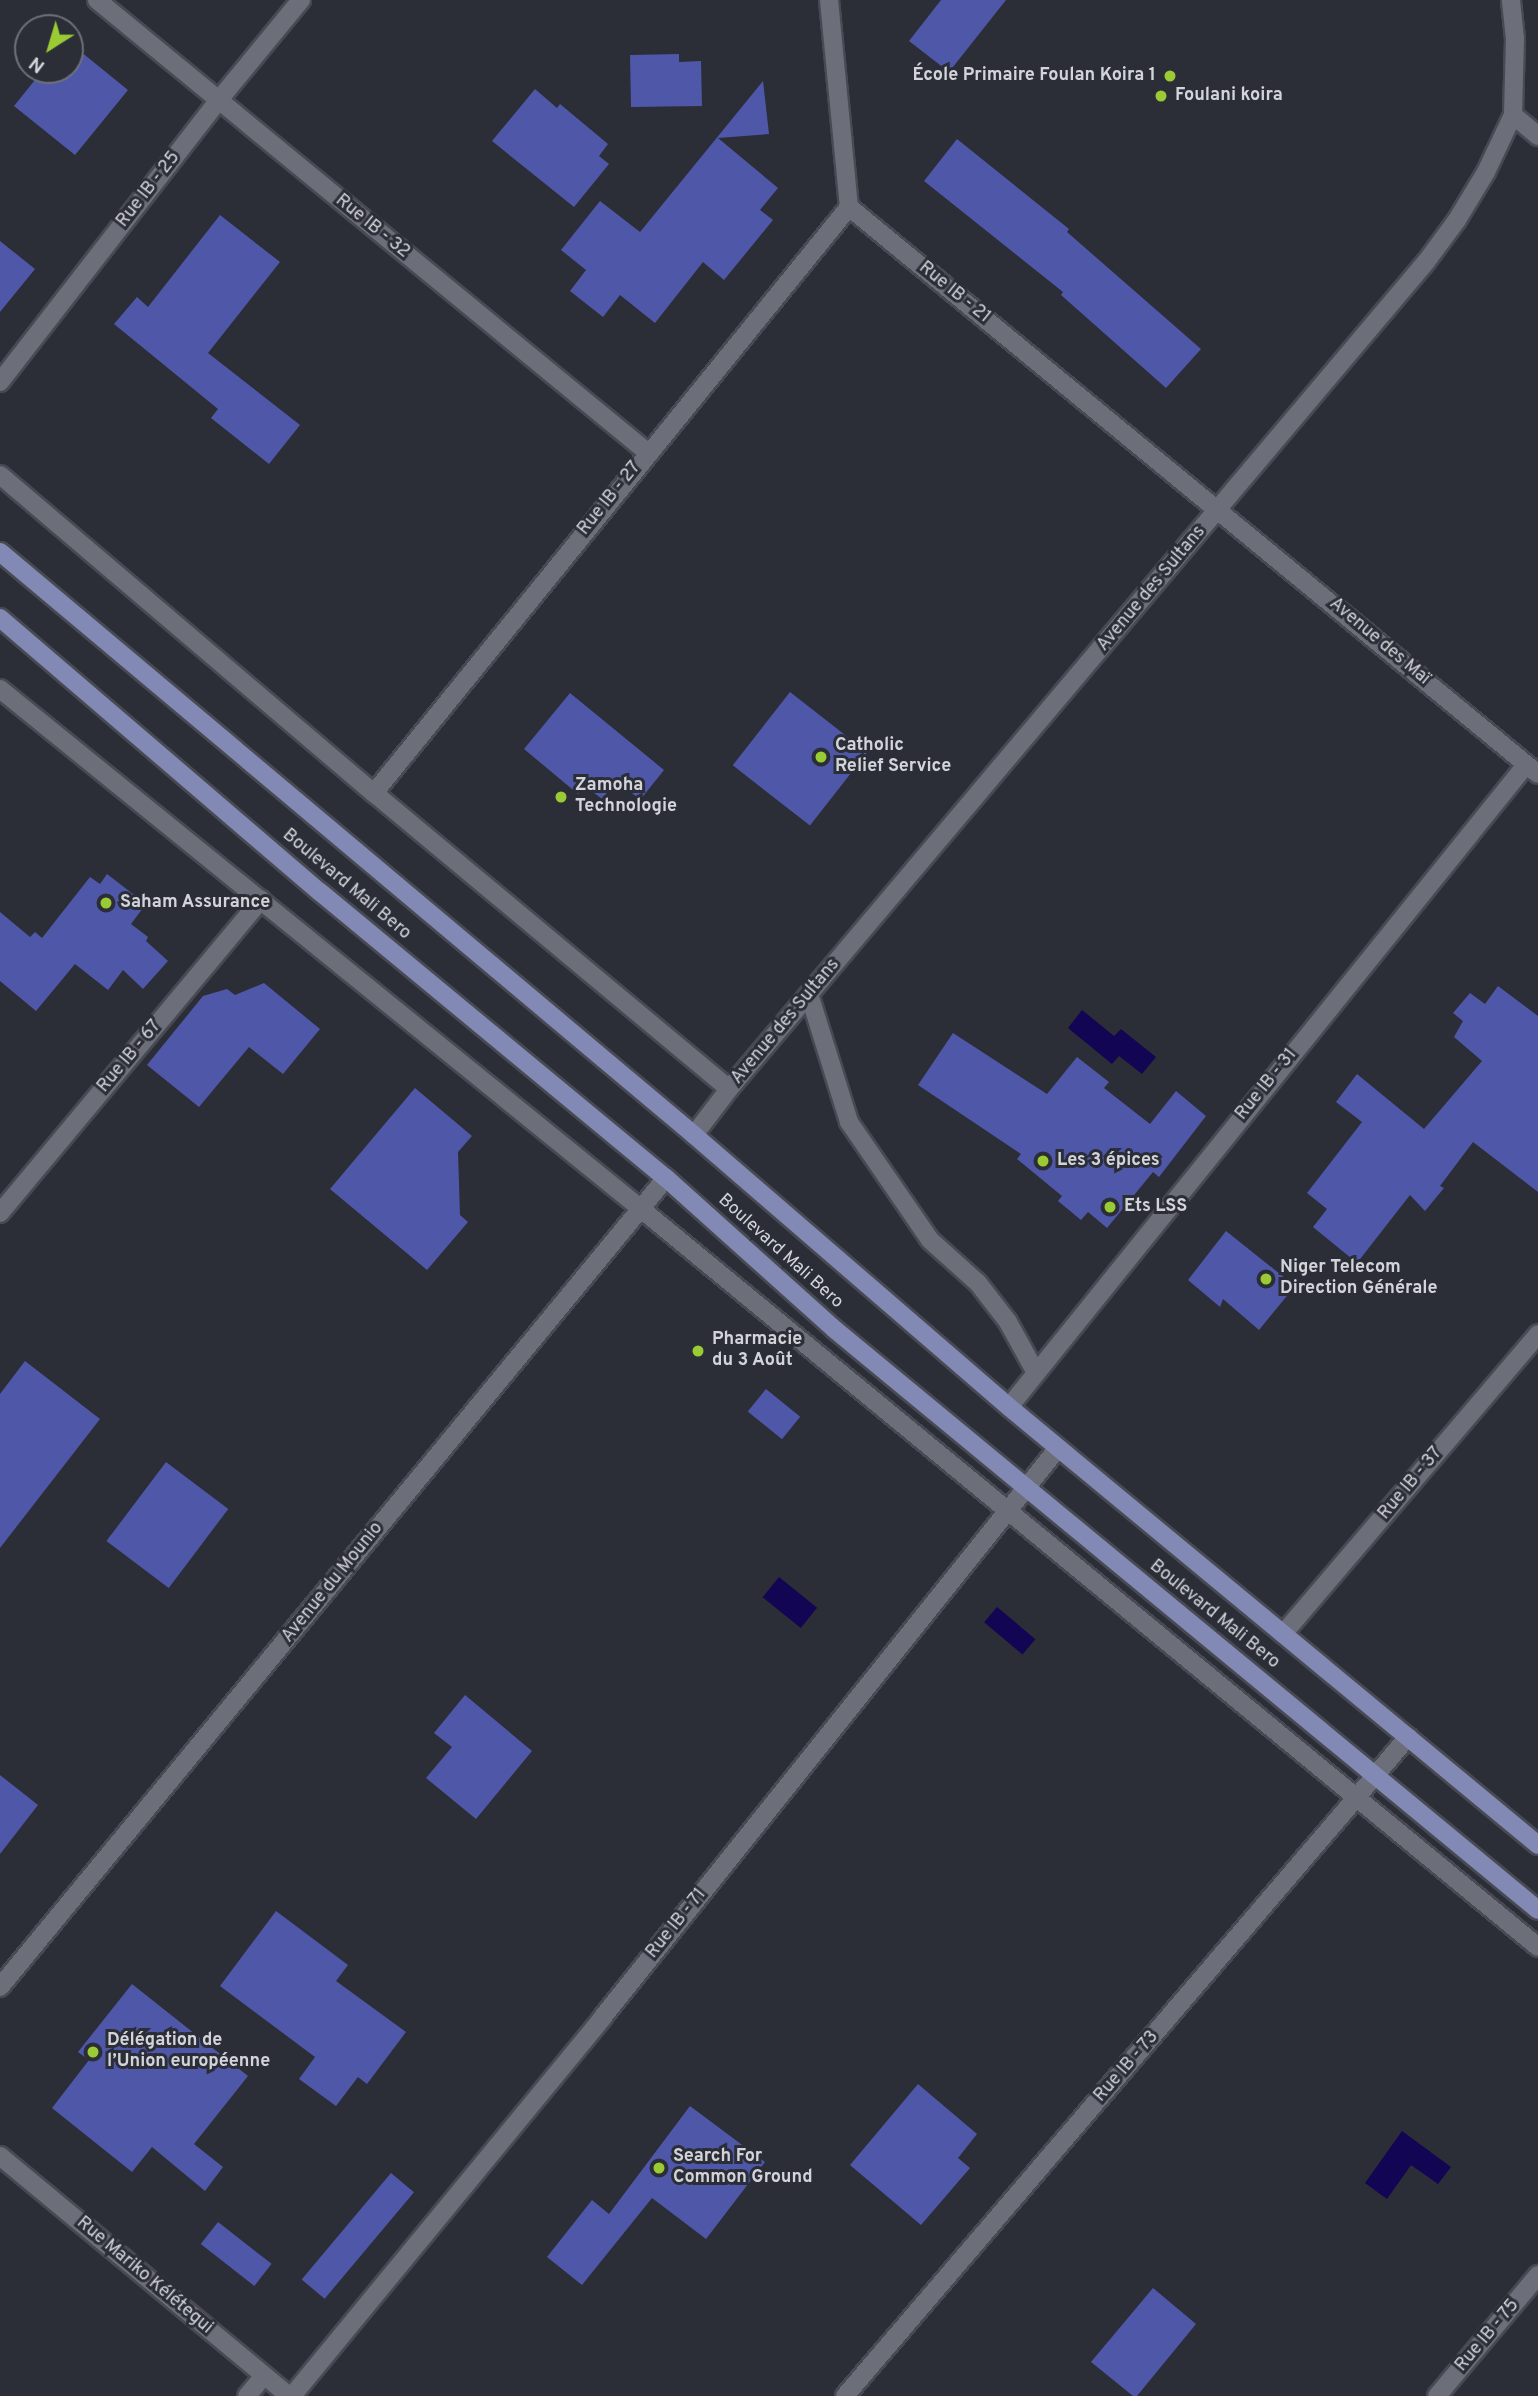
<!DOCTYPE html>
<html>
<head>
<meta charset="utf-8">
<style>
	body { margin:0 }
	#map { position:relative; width:1538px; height:2396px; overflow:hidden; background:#2b2d37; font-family:Overpass,sans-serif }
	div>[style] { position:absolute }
	.water>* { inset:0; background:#120553; transform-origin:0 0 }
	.building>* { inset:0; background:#4f58a8; transform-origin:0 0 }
	.roads { filter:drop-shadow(2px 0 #484a53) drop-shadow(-2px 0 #484a53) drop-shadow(0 2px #484a53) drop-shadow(0 -2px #484a53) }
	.minor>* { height:18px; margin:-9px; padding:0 9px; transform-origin:9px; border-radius:9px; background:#6c6e7a }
	.major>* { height:18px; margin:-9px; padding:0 9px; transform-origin:9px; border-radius:9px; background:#8289b4 }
	.dots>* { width:19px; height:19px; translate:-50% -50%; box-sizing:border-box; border:4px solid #2b2d37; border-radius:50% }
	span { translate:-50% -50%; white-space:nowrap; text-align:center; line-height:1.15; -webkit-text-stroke:6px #2b2d37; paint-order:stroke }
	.poi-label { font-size:18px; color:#d2d4da; font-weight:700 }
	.right { translate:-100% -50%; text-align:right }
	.left { translate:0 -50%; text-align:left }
	.street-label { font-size:18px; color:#d2d4da }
	.north { position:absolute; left:14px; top:14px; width:70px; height:70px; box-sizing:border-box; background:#2b2d37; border:2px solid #6e7078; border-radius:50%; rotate:217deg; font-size:19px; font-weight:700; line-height:28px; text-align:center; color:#d2d4da }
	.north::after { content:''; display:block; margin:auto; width:24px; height:32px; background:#9acb34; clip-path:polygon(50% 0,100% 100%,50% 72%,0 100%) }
</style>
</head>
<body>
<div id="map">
	<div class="water">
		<div style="clip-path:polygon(1082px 1010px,1114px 1036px,1121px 1029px,1156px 1057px,1142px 1074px,1119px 1056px,1112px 1064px,1068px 1028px)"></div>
		<div style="left:779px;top:1577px;width:49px;height:26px;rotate:39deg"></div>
		<div style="left:997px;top:1607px;width:50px;height:20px;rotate:40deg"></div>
		<div style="clip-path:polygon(1402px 2131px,1451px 2167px,1438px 2184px,1411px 2165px,1387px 2199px,1365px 2183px)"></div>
	</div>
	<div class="building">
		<div style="clip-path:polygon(941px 0,1006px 0,949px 72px,909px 41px)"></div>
		<div style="clip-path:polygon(70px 43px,128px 90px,75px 155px,14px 106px,43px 70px,70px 70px)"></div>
		<div style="clip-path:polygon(679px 54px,679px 62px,701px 61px,702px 106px,631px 107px,630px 55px)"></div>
		<div style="clip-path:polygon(763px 81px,769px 134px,718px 138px,778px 188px,760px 210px,773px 220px,724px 280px,703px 262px,655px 323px,620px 295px,603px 317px,570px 291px,586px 270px,561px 250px,600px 201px,640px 232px)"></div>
		<div style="clip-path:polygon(535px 89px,557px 108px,560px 104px,608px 144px,599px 156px,609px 164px,574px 207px,492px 141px)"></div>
		<div style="clip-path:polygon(957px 139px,1069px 229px,1067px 232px,1201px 349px,1166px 388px,1061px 295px,1063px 292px,924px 181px)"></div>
		<div style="clip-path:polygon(220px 215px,280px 262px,208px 353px,300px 425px,269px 464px,211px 418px,218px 409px,114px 324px,137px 297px,148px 307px)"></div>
		<div style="clip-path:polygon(0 241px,35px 269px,0 312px)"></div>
		<div style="left:790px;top:692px;width:98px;height:93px;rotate:38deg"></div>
		<div style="clip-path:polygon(570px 693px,664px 770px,640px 800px,617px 780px,602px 799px,585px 786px,578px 794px,524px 749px)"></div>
		<div style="clip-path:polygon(107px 874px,146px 904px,131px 924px,148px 937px,146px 941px,168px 961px,143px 989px,123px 970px,108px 990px,75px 964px,36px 1011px,0 981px,0 912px,30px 937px,35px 932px,42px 938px,90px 877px,100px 884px)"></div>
		<div style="clip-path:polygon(264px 983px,320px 1029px,283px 1074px,249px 1047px,199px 1107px,147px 1065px,203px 996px,227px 989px,235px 995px)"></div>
		<div style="clip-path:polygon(1498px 986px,1538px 1016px,1538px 1192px,1473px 1142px,1440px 1186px,1444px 1188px,1425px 1211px,1410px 1195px,1357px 1263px,1313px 1227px,1327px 1209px,1307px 1193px,1362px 1122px,1336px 1102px,1357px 1074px,1424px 1129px,1482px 1061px,1454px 1037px,1463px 1021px,1453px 1013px,1470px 993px,1485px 1004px)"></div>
		<div style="clip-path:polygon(953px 1033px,1047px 1094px,1077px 1057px,1109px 1082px,1104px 1088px,1150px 1124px,1176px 1091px,1206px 1116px,1159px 1177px,1153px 1172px,1107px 1228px,1088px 1212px,1081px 1220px,1058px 1201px,1062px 1196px,1017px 1159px,1021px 1154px,918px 1085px)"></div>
		<div style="clip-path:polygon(415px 1088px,472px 1136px,458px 1152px,460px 1215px,468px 1222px,427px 1270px,330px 1189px)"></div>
		<div style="clip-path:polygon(1226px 1231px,1295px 1286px,1259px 1330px,1223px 1299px,1220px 1307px,1188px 1280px)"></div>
		<div style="clip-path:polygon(25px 1361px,100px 1419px,0 1548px,0 1394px)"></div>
		<div style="left:766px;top:1389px;width:44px;height:29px;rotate:39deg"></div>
		<div style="left:166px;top:1462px;width:78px;height:99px;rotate:37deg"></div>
		<div style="clip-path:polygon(465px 1695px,532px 1751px,476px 1819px,426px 1778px,452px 1747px,434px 1733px)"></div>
		<div style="clip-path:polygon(0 1775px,38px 1805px,0 1854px)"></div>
		<div style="clip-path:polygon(276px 1911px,348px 1965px,336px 1981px,406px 2032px,367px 2084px,358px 2077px,336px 2106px,299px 2079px,315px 2057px,220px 1986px)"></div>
		<div style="clip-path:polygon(132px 1984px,248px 2076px,194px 2144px,223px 2167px,205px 2191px,152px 2147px,132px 2172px,52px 2108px,89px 2060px,78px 2052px)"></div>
		<div style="clip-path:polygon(918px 2084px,977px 2134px,958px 2158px,970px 2168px,921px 2225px,850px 2165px)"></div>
		<div style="clip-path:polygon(690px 2106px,765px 2162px,706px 2239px,652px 2198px,582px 2285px,547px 2257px,592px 2200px,609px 2214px)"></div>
		<div style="left:391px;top:2173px;width:30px;height:139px;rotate:40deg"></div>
		<div style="left:218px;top:2222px;width:68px;height:28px;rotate:38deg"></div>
		<div style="clip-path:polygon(1153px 2288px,1196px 2324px,1137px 2396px,1133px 2396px,1091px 2362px)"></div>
	</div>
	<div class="roads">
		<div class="minor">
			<div style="left:97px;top:0;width:712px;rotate:39.41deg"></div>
			<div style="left:829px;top:0;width:208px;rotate:84.5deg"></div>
			<div style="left:849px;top:207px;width:892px;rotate:39.45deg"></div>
			<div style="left:1513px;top:115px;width:33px;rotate:40deg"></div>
			<div style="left:0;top:382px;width:356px;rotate:-52.2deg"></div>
			<div style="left:218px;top:101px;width:131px;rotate:-50.6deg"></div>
			<div style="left:0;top:475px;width:491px;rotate:40.4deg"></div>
			<div style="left:374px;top:793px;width:462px;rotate:39.8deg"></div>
			<div style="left:0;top:689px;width:824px;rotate:39.04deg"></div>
			<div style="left:640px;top:1208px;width:1163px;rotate:39.45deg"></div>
			<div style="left:374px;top:793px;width:754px;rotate:-50.97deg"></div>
			<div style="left:809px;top:994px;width:134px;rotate:72.6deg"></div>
			<div style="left:849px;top:1122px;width:143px;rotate:55.5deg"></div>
			<div style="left:930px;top:1240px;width:64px;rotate:41.9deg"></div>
			<div style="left:978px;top:1283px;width:49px;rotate:52.4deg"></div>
			<div style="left:1008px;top:1322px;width:56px;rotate:61.1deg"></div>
			<div style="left:694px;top:1135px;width:58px;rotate:-52.7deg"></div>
			<div style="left:729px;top:1089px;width:1082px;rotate:-49.88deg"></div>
			<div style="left:1426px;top:262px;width:52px;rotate:-53.6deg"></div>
			<div style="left:1457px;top:220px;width:56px;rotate:-58.9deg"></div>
			<div style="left:1486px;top:172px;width:63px;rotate:-64.7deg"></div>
			<div style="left:1513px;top:115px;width:76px;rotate:-88.5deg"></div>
			<div style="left:1515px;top:39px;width:39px;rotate:-96deg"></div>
			<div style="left:0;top:1213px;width:408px;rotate:-50.2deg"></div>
			<div style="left:1009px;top:1407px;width:824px;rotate:-51.16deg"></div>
			<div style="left:1283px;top:1634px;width:394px;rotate:-49.6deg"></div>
			<div style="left:0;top:1987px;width:1048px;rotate:-50.54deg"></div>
			<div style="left:0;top:2156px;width:376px;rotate:39.7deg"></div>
			<div style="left:247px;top:2396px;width:26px;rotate:-50deg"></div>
			<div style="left:292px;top:2396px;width:489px;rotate:-50.6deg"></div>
			<div style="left:602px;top:2018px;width:730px;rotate:-51.34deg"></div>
			<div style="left:845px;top:2396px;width:867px;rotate:-49.49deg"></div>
			<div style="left:1437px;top:2396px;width:158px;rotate:-50.1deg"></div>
		</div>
		<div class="major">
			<div style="left:0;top:552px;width:906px;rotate:40.03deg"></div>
			<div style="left:694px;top:1135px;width:416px;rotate:40.8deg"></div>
			<div style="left:1009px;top:1407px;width:687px;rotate:39.62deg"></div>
			<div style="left:0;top:618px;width:421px;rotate:40.6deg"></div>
			<div style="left:320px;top:892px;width:449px;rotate:39.6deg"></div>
			<div style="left:666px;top:1178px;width:224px;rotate:41.9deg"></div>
			<div style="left:833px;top:1328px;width:914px;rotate:39.54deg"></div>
		</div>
	</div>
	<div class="dots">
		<div style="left:1170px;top:76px;background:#9acb34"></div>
		<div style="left:1161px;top:96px;background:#9acb34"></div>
		<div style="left:821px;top:757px;background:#9acb34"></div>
		<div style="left:561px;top:797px;background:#9acb34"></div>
		<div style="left:106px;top:903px;background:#9acb34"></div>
		<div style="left:1043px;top:1161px;background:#9acb34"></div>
		<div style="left:1110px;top:1207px;background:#9acb34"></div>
		<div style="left:1266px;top:1279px;background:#9acb34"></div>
		<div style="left:698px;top:1351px;background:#9acb34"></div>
		<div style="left:93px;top:2052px;background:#9acb34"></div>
		<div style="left:659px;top:2168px;background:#9acb34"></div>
	</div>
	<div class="poi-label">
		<span class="right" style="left:1156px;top:76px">École Primaire Foulan Koira 1</span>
		<span class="left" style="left:1175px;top:96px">Foulani koira</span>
		<span class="left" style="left:835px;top:757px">Catholic<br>Relief Service</span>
		<span class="left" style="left:575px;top:797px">Zamoha<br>Technologie</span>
		<span class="left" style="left:120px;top:903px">Saham Assurance</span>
		<span class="left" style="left:1057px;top:1161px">Les 3 épices</span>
		<span class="left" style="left:1124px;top:1207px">Ets LSS</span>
		<span class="left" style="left:1280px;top:1279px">Niger Telecom<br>Direction Générale</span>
		<span class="left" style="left:712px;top:1351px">Pharmacie<br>du 3 Août</span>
		<span class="left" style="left:107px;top:2052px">Délégation de<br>l’Union européenne</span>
		<span class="left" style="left:673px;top:2168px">Search For<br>Common Ground</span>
	</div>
	<div class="street-label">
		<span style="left:149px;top:190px;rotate:-52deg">Rue IB - 25</span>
		<span style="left:372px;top:227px;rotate:39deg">Rue IB - 32</span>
		<span style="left:954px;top:293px;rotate:39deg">Rue IB - 21</span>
		<span style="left:610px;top:499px;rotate:-51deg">Rue IB - 27</span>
		<span style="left:1152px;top:589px;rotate:-50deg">Avenue des Sultans</span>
		<span style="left:1379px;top:642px;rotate:40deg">Avenue des Maï</span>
		<span style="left:346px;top:885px;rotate:40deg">Boulevard Mali Bero</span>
		<span style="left:786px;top:1022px;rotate:-50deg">Avenue des Sultans</span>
		<span style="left:130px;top:1057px;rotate:-50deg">Rue IB - 67</span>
		<span style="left:1267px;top:1085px;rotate:-51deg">Rue IB - 31</span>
		<span style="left:780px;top:1252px;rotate:42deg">Boulevard Mali Bero</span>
		<span style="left:1411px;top:1484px;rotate:-50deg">Rue IB - 37</span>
		<span style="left:333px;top:1583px;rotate:-51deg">Avenue du Mounio</span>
		<span style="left:1214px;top:1615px;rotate:39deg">Boulevard Mali Bero</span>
		<span style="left:677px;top:1924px;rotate:-51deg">Rue IB - 71</span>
		<span style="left:1127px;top:2067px;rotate:-49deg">Rue IB - 73</span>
		<span style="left:144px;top:2276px;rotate:40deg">Rue Mariko Kélétegui</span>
		<span style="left:1488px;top:2336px;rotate:-50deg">Rue IB - 75</span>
	</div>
	<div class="north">N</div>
</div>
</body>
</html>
